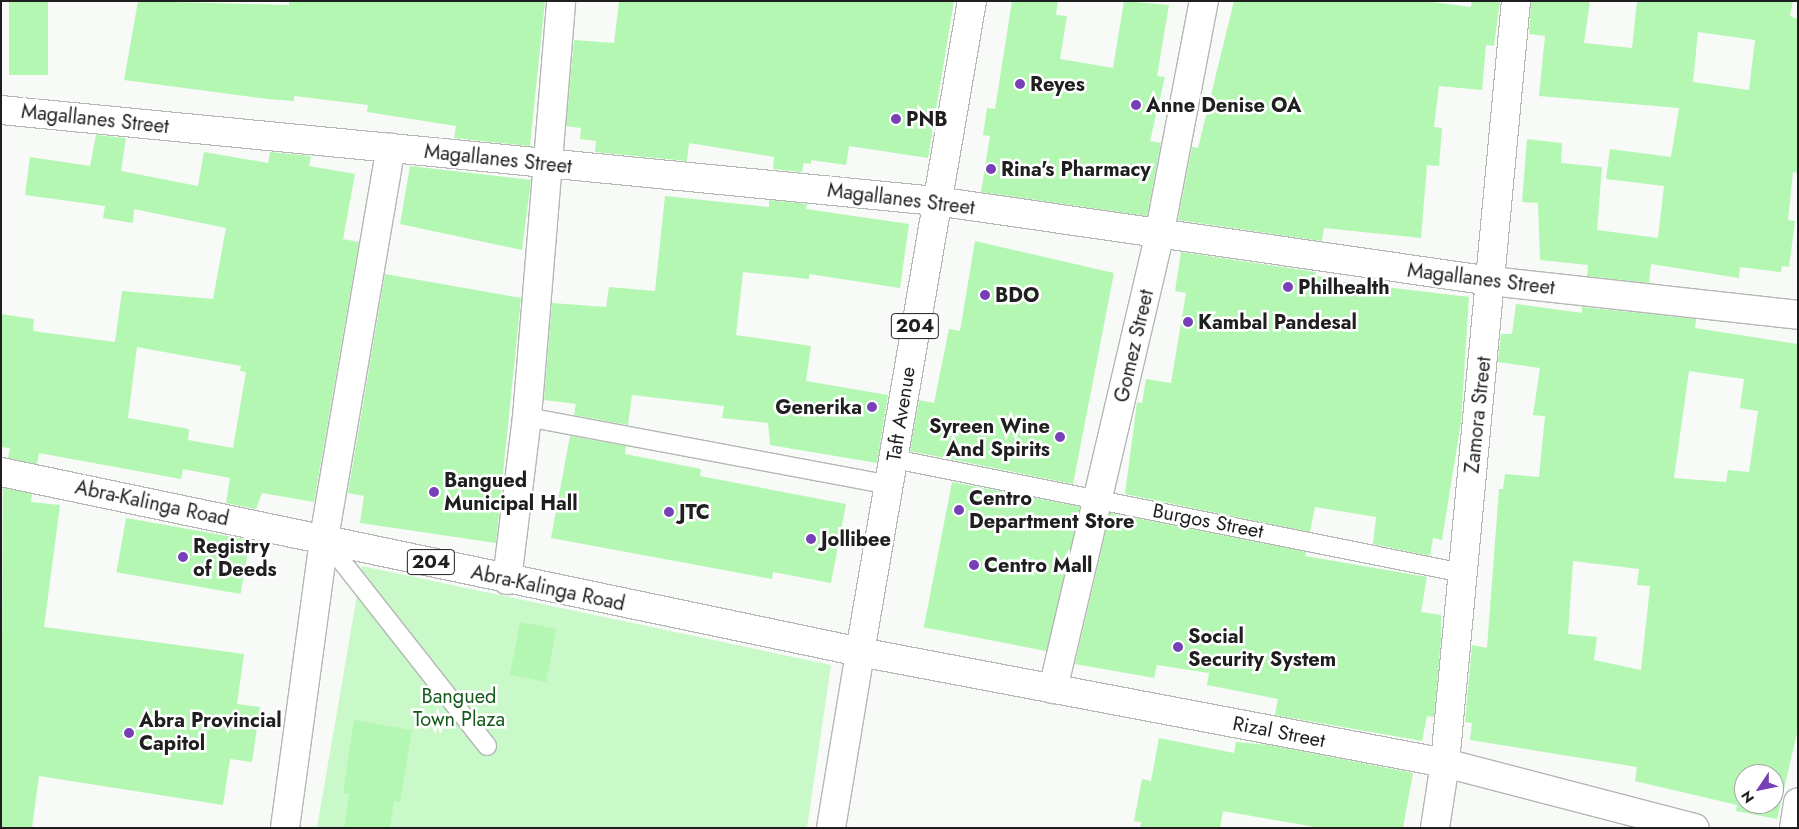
<!DOCTYPE html>
<html>
<head>
<meta charset="utf-8">
<style>
	body { margin:0 }
	#map { position:relative; width:1799px; height:829px; overflow:hidden; background:#f7faf7; font-family:Jost,sans-serif }
	div>[style] { position:absolute }
	.green>* { inset:0; background:#caf9c9 }
	.building>* { inset:0; background:#b3f7b3; transform-origin:0 0 }
	.roads { filter:drop-shadow(1px 0 #b4b7b4) drop-shadow(-1px 0 #b4b7b4) drop-shadow(0 1px #b4b7b4) drop-shadow(0 -1px #b4b7b4) }
	.service>* { height:18px; margin:-9px; padding:0 9px; transform-origin:9px; border-radius:9px; background:#fff }
	.minor>* { height:28px; margin:-14px; padding:0 14px; transform-origin:14px; border-radius:14px; background:#fff }
	.tertiary>* { height:28px; margin:-14px; padding:0 14px; transform-origin:14px; border-radius:14px; background:#fff }
	.primary>* { height:28px; margin:-14px; padding:0 14px; transform-origin:14px; border-radius:14px; background:#fff }
	.dots>* { width:14px; height:14px; translate:-50% -50%; box-sizing:border-box; border:2px solid #fff; border-radius:50% }
	span { translate:-50% -50%; white-space:nowrap; text-align:center; line-height:1.15; -webkit-text-stroke:5px #fff; paint-order:stroke }
	.shield-label span { padding:1px 4px; background:#fff; border:1px solid; border-radius:4px; -webkit-text-stroke-width:0 }
	.shield-label { font-size:19px; color:#1e1f1e; font-weight:700 }
	.poi-label { font-size:20px; color:#1e1f1e; font-weight:700 }
	.left { translate:0 -50%; text-align:left }
	.right { translate:-100% -50%; text-align:right }
	.street-label { font-size:20px; color:#1e1f1e }
	.park-label { font-size:20px; color:#15591b }
	.frame { position:absolute; inset:0; border:2px solid #1e1f1e; pointer-events:none }
	.north { position:absolute; left:1734px; top:764px; width:50px; height:50px; box-sizing:border-box; background:#fff; border:1px solid #a5a5a5; border-radius:50%; rotate:236deg; font-size:14px; font-weight:700; line-height:20px; text-align:center; color:#1e1f1e }
	.north::after { content:''; display:block; margin:auto; width:18px; height:22px; background:#7840b7; clip-path:polygon(50% 0,100% 100%,50% 72%,0 100%) }
</style>
</head>
<body>
<div id="map">
	<div class="green">
		<div style="clip-path:polygon(362px 566px,831px 665px,807px 828px,317px 828px)"></div>
	</div>
	<div class="building">
		<div style="left:9px;top:1px;width:39px;height:74px"></div>
		<div style="clip-path:polygon(138px 1px,289px 5px,289px 1px,545px 1px,530px 146px,454px 138px,456px 126px,367px 112px,368px 105px,294px 96px,294px 101px,268px 99px,124px 80px)"></div>
		<div style="clip-path:polygon(619px 1px,954px 1px,928px 158px,849px 146px,846px 165px,811px 160px,811px 164px,804px 163px,802px 172px,773px 169px,774px 157px,689px 143px,687px 161px,595px 152px,596px 141px,580px 139px,581px 128px,566px 126px,574px 40px,614px 43px)"></div>
		<div style="clip-path:polygon(1012px 1px,1058px 1px,1056px 15px,1067px 16px,1060px 59px,1113px 68px,1124px 1px,1169px 5px,1157px 76px,1165px 77px,1150px 141px,1161px 143px,1147px 216px,981px 192px,990px 136px,983px 135px,987px 108px,995px 109px)"></div>
		<div style="clip-path:polygon(1234px 1px,1432px 2px,1471px 7px,1472px 1px,1500px 1px,1494px 46px,1486px 45px,1482px 90px,1439px 86px,1434px 127px,1442px 128px,1439px 166px,1427px 165px,1421px 238px,1324px 228px,1322px 241px,1178px 220px,1192px 147px,1198px 148px)"></div>
		<div style="clip-path:polygon(evenodd,1531px 1px,1590px 1px,1584px 43px,1632px 48px,1637px 1px,1793px 1px,1790px 16px,1798px 19px,1798px 173px,1793px 172px,1788px 220px,1795px 221px,1789px 267px,1782px 266px,1781px 272px,1740px 267px,1739px 278px,1651px 264px,1649px 283px,1587px 276px,1588px 265px,1540px 260px,1538px 203px,1522px 202px,1527px 139px,1562px 143px,1561px 163px,1602px 167px,1597px 230px,1658px 238px,1664px 186px,1606px 179px,1610px 149px,1671px 157px,1679px 108px,1539px 96px,1545px 36px,1529px 34px,1531px 1px,1698px 32px,1755px 40px,1749px 90px,1693px 82px,1698px 32px)"></div>
		<div style="clip-path:polygon(evenodd,96px 135px,126px 138px,121px 171px,198px 186px,204px 152px,268px 163px,270px 152px,311px 156px,309px 166px,355px 174px,343px 239px,359px 242px,314px 502px,262px 493px,256px 509px,226px 503px,230px 478px,183px 469px,181px 479px,39px 453px,37px 464px,8px 458px,10px 448px,1px 447px,1px 314px,34px 319px,33px 331px,115px 342px,122px 291px,213px 299px,226px 228px,134px 209px,133px 223px,103px 218px,105px 206px,25px 195px,30px 157px,90px 166px,96px 135px,137px 347px,241px 366px,240px 371px,246px 372px,233px 448px,188px 440px,189px 429px,128px 418px,137px 347px)"></div>
		<div style="clip-path:polygon(410px 166px,531px 180px,522px 250px,400px 224px)"></div>
		<div style="clip-path:polygon(665px 196px,769px 207px,769px 200px,807px 204px,806px 209px,909px 224px,900px 288px,809px 274px,809px 279px,743px 272px,736px 335px,811px 346px,806px 381px,888px 395px,877px 463px,770px 445px,768px 423px,722px 418px,724px 406px,632px 395px,628px 425px,574px 415px,576px 404px,544px 400px,552px 303px,606px 307px,609px 287px,655px 291px)"></div>
		<div style="clip-path:polygon(975px 241px,1114px 273px,1073px 484px,910px 451px,919px 400px,934px 403px,949px 329px,960px 331px)"></div>
		<div style="clip-path:polygon(1181px 252px,1316px 272px,1315px 275px,1343px 282px,1469px 297px,1461px 422px,1442px 540px,1433px 538px,1430px 556px,1373px 544px,1376px 517px,1315px 507px,1310px 532px,1125px 494px,1137px 402px,1142px 403px,1146px 379px,1171px 383px,1186px 293px,1175px 291px)"></div>
		<div style="clip-path:polygon(385px 274px,521px 298px,496px 543px,360px 523px,364px 496px,348px 493px)"></div>
		<div style="clip-path:polygon(evenodd,1516px 304px,1582px 313px,1582px 307px,1696px 319px,1695px 328px,1798px 344px,1798px 729px,1777px 819px,1736px 811px,1737px 805px,1635px 781px,1637px 767px,1470px 740px,1472px 723px,1465px 722px,1472px 645px,1487px 648px,1499px 489px,1503px 489px,1505px 474px,1539px 477px,1545px 416px,1533px 415px,1540px 368px,1498px 362px,1501px 334px,1512px 334px,1516px 304px,1689px 371px,1744px 379px,1740px 408px,1758px 411px,1749px 472px,1728px 470px,1726px 482px,1674px 478px,1689px 371px,1516px 304px,1573px 561px,1639px 569px,1637px 585px,1650px 586px,1641px 670px,1594px 660px,1597px 637px,1568px 634px,1573px 561px,1516px 304px,1744px 774px,1774px 774px,1774px 804px,1744px 804px,1744px 774px)"></div>
		<div style="clip-path:polygon(570px 436px,626px 446px,625px 454px,701px 469px,700px 476px,846px 504px,831px 583px,773px 572px,772px 579px,551px 538px)"></div>
		<div style="left:952px;top:482px;width:130px;height:148px;rotate:11deg"></div>
		<div style="clip-path:polygon(3px 488px,32px 494px,31px 502px,60px 505px,44px 627px,244px 654px,237px 704px,260px 707px,252px 762px,230px 759px,223px 805px,39px 776px,32px 828px,1px 828px)"></div>
		<div style="clip-path:polygon(1110px 513px,1306px 552px,1305px 556px,1427px 577px,1421px 612px,1441px 615px,1441px 640px,1434px 717px,1427px 716px,1422px 741px,1275px 715px,1278px 699px,1207px 685px,1209px 673px,1157px 665px,1154px 678px,1075px 664px)"></div>
		<div style="left:126px;top:518px;width:126px;height:55px;rotate:10deg"></div>
		<div style="left:520px;top:622px;width:37px;height:54px;rotate:11deg"></div>
		<div style="clip-path:polygon(354px 720px,412px 730px,400px 802px,394px 801px,390px 828px,344px 828px,349px 794px,343px 793px)"></div>
		<div style="clip-path:polygon(1159px 738px,1234px 753px,1236px 742px,1269px 745px,1413px 773px,1403px 828px,1321px 828px,1223px 811px,1220px 828px,1140px 828px,1141px 822px,1134px 821px,1142px 779px,1151px 781px)"></div>
	</div>
	<div class="roads">
		<div class="service">
			<div style="left:527px;top:417px;width:368px;rotate:10.6deg"></div>
			<div style="left:894px;top:459px;width:580px;rotate:11.33deg"></div>
			<div style="left:325px;top:540px;width:262px;rotate:51.8deg"></div>
		</div>
		<div class="minor">
			<div style="left:1px;top:110px;width:939px;rotate:5.56deg"></div>
			<div style="left:936px;top:201px;width:561px;rotate:8.2deg"></div>
			<div style="left:1491px;top:281px;width:309px;rotate:6.3deg"></div>
			<div style="left:507px;top:580px;width:164px;rotate:-83deg"></div>
			<div style="left:527px;top:417px;width:417px;rotate:-85.3deg"></div>
			<div style="left:860px;top:652px;width:595px;rotate:10.74deg"></div>
			<div style="left:1445px;top:763px;width:258px;rotate:14.6deg"></div>
			<div style="left:1053px;top:689px;width:465px;rotate:-76.8deg"></div>
			<div style="left:1159px;top:236px;width:239px;rotate:-79.2deg"></div>
			<div style="left:285px;top:828px;width:293px;rotate:-82.3deg"></div>
			<div style="left:324px;top:538px;width:396px;rotate:-80.3deg"></div>
			<div style="left:1435px;top:828px;width:66px;rotate:-81.3deg"></div>
			<div style="left:1445px;top:763px;width:765px;rotate:-84.68deg"></div>
			<div style="left:1794px;top:828px;width:26px;rotate:-81deg"></div>
		</div>
		<div class="tertiary">
			<div style="left:831px;top:828px;width:178px;rotate:-80.6deg"></div>
		</div>
		<div class="primary">
			<div style="left:1px;top:472px;width:878px;rotate:11.83deg"></div>
			<div style="left:860px;top:652px;width:661px;rotate:-80.24deg"></div>
		</div>
	</div>
	<div class="dots">
		<div style="left:1020px;top:84px;background:#7840b7"></div>
		<div style="left:1136px;top:105px;background:#7840b7"></div>
		<div style="left:896px;top:119px;background:#7840b7"></div>
		<div style="left:991px;top:169px;background:#7840b7"></div>
		<div style="left:1288px;top:287px;background:#7840b7"></div>
		<div style="left:985px;top:295px;background:#7840b7"></div>
		<div style="left:1188px;top:322px;background:#7840b7"></div>
		<div style="left:872px;top:407px;background:#7840b7"></div>
		<div style="left:1060px;top:437px;background:#7840b7"></div>
		<div style="left:434px;top:492px;background:#7840b7"></div>
		<div style="left:959px;top:510px;background:#7840b7"></div>
		<div style="left:669px;top:512px;background:#7840b7"></div>
		<div style="left:811px;top:539px;background:#7840b7"></div>
		<div style="left:183px;top:557px;background:#7840b7"></div>
		<div style="left:974px;top:565px;background:#7840b7"></div>
		<div style="left:1178px;top:647px;background:#7840b7"></div>
		<div style="left:129px;top:733px;background:#7840b7"></div>
	</div>
	<div class="shield-label">
		<span style="left:915px;top:326px">204</span>
		<span style="left:431px;top:562px">204</span>
	</div>
	<div class="poi-label">
		<span class="left" style="left:1030px;top:84px">Reyes</span>
		<span class="left" style="left:1146px;top:105px">Anne Denise OA</span>
		<span class="left" style="left:906px;top:119px">PNB</span>
		<span class="left" style="left:1001px;top:169px">Rina's Pharmacy</span>
		<span class="left" style="left:1298px;top:287px">Philhealth</span>
		<span class="left" style="left:995px;top:295px">BDO</span>
		<span class="left" style="left:1198px;top:322px">Kambal Pandesal</span>
		<span class="right" style="left:862px;top:407px">Generika</span>
		<span class="right" style="left:1050px;top:438px">Syreen Wine<br>And Spirits</span>
		<span class="left" style="left:444px;top:492px">Bangued<br>Municipal Hall</span>
		<span class="left" style="left:969px;top:510px">Centro<br>Department Store</span>
		<span class="left" style="left:679px;top:512px">JTC</span>
		<span class="left" style="left:821px;top:539px">Jollibee</span>
		<span class="left" style="left:193px;top:558px">Registry<br>of Deeds</span>
		<span class="left" style="left:984px;top:565px">Centro Mall</span>
		<span class="left" style="left:1188px;top:648px">Social<br>Security System</span>
		<span class="left" style="left:139px;top:732px">Abra Provincial<br>Capitol</span>
	</div>
	<div class="street-label">
		<span style="left:95px;top:119px;rotate:6deg">Magallanes Street</span>
		<span style="left:498px;top:159px;rotate:6deg">Magallanes Street</span>
		<span style="left:901px;top:199px;rotate:7deg">Magallanes Street</span>
		<span style="left:1481px;top:279px;rotate:7deg">Magallanes Street</span>
		<span style="left:1134px;top:346px;rotate:-77deg">Gomez Street</span>
		<span style="left:901px;top:414px;rotate:-81deg">Taft Avenue</span>
		<span style="left:1478px;top:415px;rotate:-84deg">Zamora Street</span>
		<span style="left:152px;top:503px;rotate:12deg">Abra-Kalinga Road</span>
		<span style="left:1208px;top:521px;rotate:11deg">Burgos Street</span>
		<span style="left:548px;top:588px;rotate:12deg">Abra-Kalinga Road</span>
		<span style="left:1279px;top:732px;rotate:11deg">Rizal Street</span>
	</div>
	<div class="park-label">
		<span style="left:459px;top:708px">Bangued<br>Town Plaza</span>
	</div>
	<div class="frame"></div>
	<div class="north">N</div>
</div>
</body>
</html>
